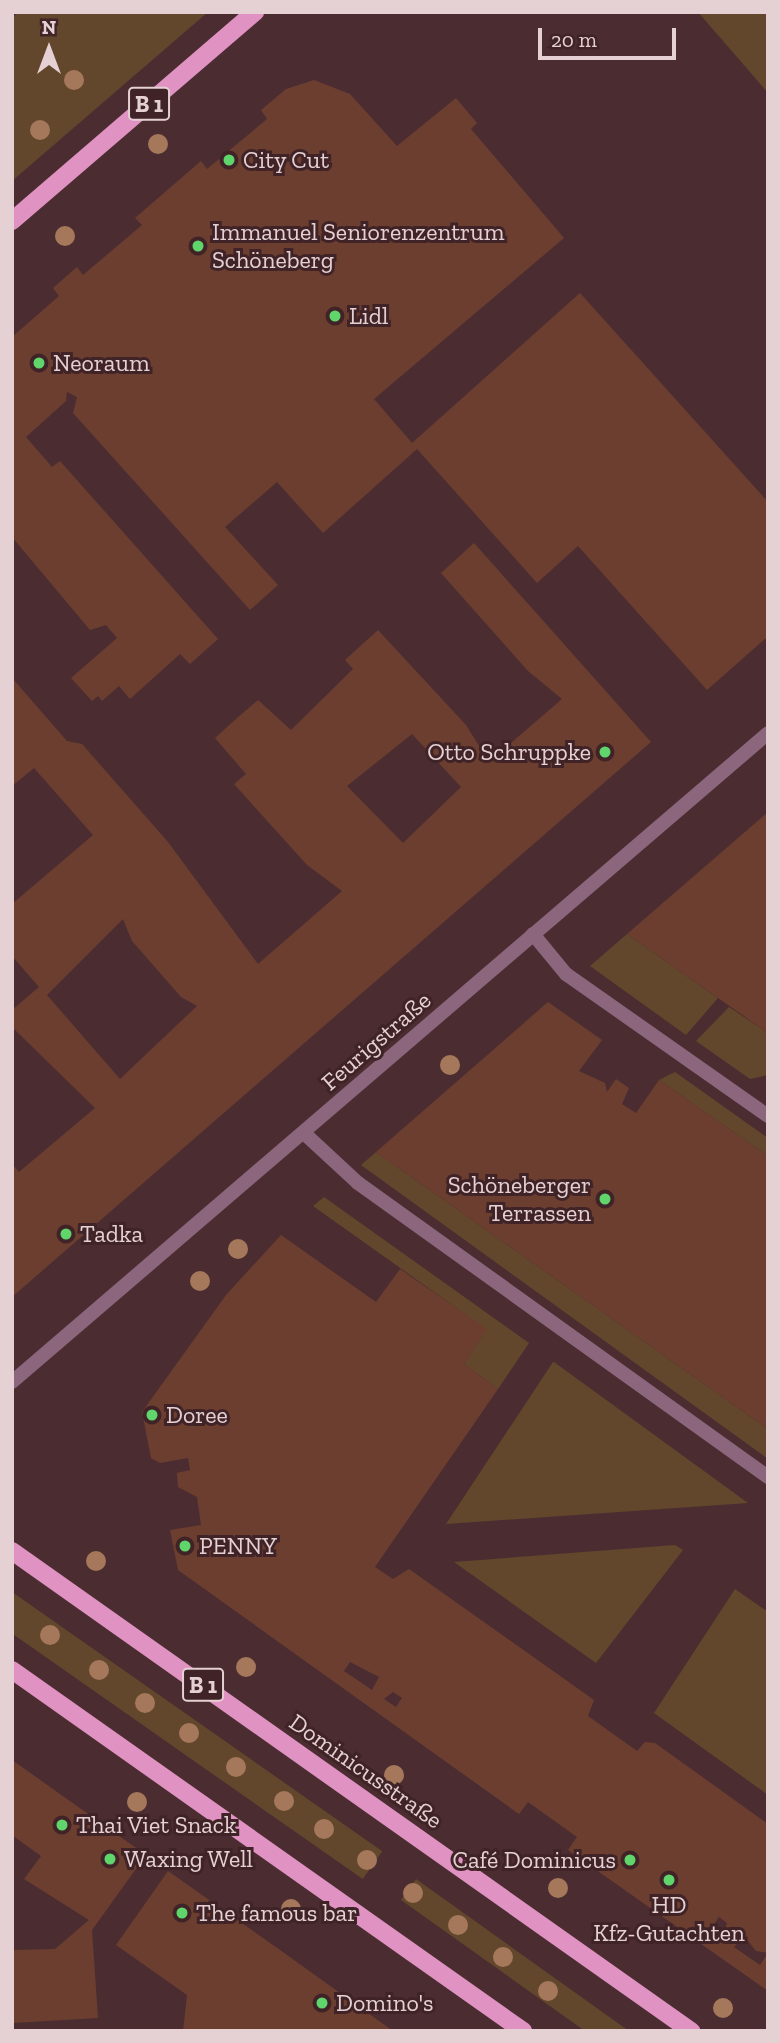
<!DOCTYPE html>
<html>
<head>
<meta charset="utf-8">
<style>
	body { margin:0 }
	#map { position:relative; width:780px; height:2043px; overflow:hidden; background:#4b2d31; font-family:"Zilla Slab",serif }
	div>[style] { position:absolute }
	.green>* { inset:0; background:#62472c; transform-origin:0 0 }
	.building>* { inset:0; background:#6c3e30 }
	.service>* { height:14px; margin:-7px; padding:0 7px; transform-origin:7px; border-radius:7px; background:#8c667d }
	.minor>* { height:14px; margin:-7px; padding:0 7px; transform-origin:7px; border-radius:7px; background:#8c667d }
	.primary>* { height:18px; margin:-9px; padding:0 9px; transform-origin:9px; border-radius:9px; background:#e093c2 }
	.trees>* { width:20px; height:20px; margin:-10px; border-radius:50%; background:#a6785b }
	.dots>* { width:19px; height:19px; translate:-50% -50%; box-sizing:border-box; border:4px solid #402327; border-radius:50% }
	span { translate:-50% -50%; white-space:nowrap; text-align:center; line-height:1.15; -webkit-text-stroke:6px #402327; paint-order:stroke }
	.shield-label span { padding:2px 5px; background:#402327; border:2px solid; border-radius:5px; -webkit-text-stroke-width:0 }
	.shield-label { font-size:23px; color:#e5d1d3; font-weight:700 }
	.poi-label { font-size:24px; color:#e5d1d3 }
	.left { translate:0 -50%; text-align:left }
	.right { translate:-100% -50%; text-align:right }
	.street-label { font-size:24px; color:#e5d1d3 }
	.frame { position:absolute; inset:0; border:14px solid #e5d1d3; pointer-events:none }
	.north { position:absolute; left:14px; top:14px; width:70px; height:70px; -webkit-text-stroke:5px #402327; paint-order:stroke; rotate:0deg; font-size:19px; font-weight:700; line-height:28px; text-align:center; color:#e5d1d3 }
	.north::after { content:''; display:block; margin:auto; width:24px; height:32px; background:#e5d1d3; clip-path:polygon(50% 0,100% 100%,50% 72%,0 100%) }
	.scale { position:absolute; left:538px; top:28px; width:138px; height:32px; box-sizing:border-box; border:4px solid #e5d1d3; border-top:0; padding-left:9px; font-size:21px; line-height:24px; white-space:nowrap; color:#e5d1d3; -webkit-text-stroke:5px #402327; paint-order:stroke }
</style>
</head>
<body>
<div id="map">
	<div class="green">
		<div style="clip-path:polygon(18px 12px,208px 12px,12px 181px,12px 18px)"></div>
		<div style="clip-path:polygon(698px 12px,768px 12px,768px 93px)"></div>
		<div style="clip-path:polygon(627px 934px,718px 998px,686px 1035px,590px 966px)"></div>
		<div style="clip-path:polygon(729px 1007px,768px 1033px,768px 1075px,750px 1079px,696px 1041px)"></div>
		<div style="clip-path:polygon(675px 1072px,768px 1138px,768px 1156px,659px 1080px)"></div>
		<div style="clip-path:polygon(376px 1152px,768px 1429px,768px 1459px,361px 1165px)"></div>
		<div style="clip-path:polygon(324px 1197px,529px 1343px,498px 1389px,464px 1364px,486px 1329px,313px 1206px)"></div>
		<div style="clip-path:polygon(553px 1362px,554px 1362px,748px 1503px,446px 1524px)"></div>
		<div style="clip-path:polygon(675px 1545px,683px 1550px,596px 1663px,454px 1562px)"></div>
		<div style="clip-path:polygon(735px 1589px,768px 1612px,768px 1795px,654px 1713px)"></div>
		<div style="left:12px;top:1592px;width:452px;height:34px;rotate:35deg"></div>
		<div style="clip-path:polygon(416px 1879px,629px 2031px,585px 2031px,401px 1900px)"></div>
	</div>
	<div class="building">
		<div style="clip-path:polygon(314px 80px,350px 94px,397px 146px,456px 98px,477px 123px,471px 129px,564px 238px,374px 399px,412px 443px,580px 293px,768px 502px,766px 638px,707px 690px,578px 546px,537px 583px,417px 449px,323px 533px,277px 482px,225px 527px,278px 585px,250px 610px,73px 413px,77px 397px,67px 392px,66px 401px,26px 437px,52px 467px,60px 461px,218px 639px,190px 664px,180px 654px,130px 699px,119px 686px,102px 701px,98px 696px,92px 701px,71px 678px,117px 638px,106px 625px,90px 630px,12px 537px,12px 337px,59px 296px,53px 288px,77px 267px,83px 275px,142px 225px,135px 218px,201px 161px,207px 169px,267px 119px,261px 110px,286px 89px)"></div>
		<div style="clip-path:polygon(evenodd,474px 543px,651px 742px,12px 1297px,12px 1164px,19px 1172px,95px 1108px,12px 1027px,12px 1010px,39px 987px,12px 956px,12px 904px,93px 835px,34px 768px,12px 786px,12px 678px,67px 741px,82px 744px,168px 842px,258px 964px,342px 891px,307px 865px,234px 784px,246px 774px,215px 738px,237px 718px,258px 700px,291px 730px,353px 669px,345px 660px,378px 630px,466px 725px,489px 762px,562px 699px,528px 671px,441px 573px,474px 543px,412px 734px,461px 787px,403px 843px,347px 786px,412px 734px,474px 543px,123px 919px,132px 941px,181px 997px,197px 1006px,120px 1079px,47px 995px,123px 919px)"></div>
		<div style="clip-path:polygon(768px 812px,768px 1033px,627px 934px)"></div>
		<div style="clip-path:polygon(548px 1002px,602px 1040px,579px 1071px,605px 1083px,607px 1092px,616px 1079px,629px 1088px,622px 1104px,636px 1113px,659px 1080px,768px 1156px,768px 1429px,376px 1152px)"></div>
		<div style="clip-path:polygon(evenodd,281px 1235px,376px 1302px,400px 1269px,487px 1329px,464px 1364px,498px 1389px,375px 1567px,393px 1579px,409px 1569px,594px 1700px,588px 1716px,637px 1751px,645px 1742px,655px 1743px,768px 1824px,768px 1991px,568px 1850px,577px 1837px,528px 1802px,519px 1814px,178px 1570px,170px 1530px,201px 1525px,197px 1497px,178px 1487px,177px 1473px,190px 1470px,188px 1458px,160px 1463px,151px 1458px,142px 1412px,226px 1295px,281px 1235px,350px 1662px,379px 1677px,372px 1690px,344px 1671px,350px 1662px,281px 1235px,393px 1692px,402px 1698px,396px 1707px,384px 1699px,393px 1692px,281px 1235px,719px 1917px,727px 1923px,722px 1939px,710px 1930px,719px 1917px,281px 1235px,744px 1936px,756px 1951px,768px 1953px,760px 1965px,734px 1947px,744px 1936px)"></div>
		<div style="clip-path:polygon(12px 1760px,146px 1855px,92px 1930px,98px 2018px,12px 2023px,13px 1950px,55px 1949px,89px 1920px,24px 1879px,41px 1856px,12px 1835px)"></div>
		<div style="clip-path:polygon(168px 1871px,280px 1950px,393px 2031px,183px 2031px,187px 1995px,116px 1945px)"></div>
	</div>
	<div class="service">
		<div style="left:533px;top:934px;width:52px;rotate:50.5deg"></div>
		<div style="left:566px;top:974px;width:247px;rotate:35.1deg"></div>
		<div style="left:305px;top:1134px;width:72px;rotate:42.8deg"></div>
		<div style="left:358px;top:1183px;width:505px;rotate:35.64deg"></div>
	</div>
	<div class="minor">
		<div style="left:12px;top:1382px;width:996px;rotate:-40.64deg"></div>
	</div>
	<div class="primary">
		<div style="left:12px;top:221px;width:321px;rotate:-40.7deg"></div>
		<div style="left:12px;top:1551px;width:832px;rotate:35.26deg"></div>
		<div style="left:12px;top:1670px;width:626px;rotate:35.24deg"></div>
	</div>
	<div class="trees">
		<div style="left:74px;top:80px"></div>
		<div style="left:40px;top:130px"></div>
		<div style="left:158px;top:144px"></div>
		<div style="left:65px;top:236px"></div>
		<div style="left:450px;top:1065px"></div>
		<div style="left:238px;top:1249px"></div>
		<div style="left:200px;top:1281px"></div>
		<div style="left:96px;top:1561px"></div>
		<div style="left:50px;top:1635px"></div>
		<div style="left:246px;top:1667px"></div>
		<div style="left:99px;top:1670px"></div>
		<div style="left:145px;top:1703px"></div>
		<div style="left:189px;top:1733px"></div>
		<div style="left:236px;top:1767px"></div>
		<div style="left:394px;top:1775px"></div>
		<div style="left:284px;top:1801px"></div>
		<div style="left:137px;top:1802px"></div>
		<div style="left:324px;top:1829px"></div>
		<div style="left:367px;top:1860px"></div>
		<div style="left:558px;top:1888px"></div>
		<div style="left:413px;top:1893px"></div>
		<div style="left:291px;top:1909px"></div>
		<div style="left:458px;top:1925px"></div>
		<div style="left:503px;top:1957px"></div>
		<div style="left:548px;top:1991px"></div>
		<div style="left:723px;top:2008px"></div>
	</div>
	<div class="dots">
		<div style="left:229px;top:160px;background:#5fd56b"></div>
		<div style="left:198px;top:246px;background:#5fd56b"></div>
		<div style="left:335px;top:316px;background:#5fd56b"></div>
		<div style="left:39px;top:363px;background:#5fd56b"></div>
		<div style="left:605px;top:752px;background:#5fd56b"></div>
		<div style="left:605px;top:1199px;background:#5fd56b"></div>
		<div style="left:66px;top:1234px;background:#5fd56b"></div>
		<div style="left:152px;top:1415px;background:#5fd56b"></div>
		<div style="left:185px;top:1546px;background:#5fd56b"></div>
		<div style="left:62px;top:1825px;background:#5fd56b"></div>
		<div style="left:110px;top:1859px;background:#5fd56b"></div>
		<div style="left:630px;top:1860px;background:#5fd56b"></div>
		<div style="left:669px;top:1880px;background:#5fd56b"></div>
		<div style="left:182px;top:1913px;background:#5fd56b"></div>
		<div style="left:322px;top:2003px;background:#5fd56b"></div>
	</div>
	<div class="shield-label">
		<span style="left:149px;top:104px">B 1</span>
		<span style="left:203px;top:1685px">B 1</span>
	</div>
	<div class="poi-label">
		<span class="left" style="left:243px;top:160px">City Cut</span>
		<span class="left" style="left:212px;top:246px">Immanuel Seniorenzentrum<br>Schöneberg</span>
		<span class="left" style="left:349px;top:316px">Lidl</span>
		<span class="left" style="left:53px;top:363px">Neoraum</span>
		<span class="right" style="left:591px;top:752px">Otto Schruppke</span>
		<span class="right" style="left:591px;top:1199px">Schöneberger<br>Terrassen</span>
		<span class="left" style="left:80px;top:1234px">Tadka</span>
		<span class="left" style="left:166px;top:1415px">Doree</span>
		<span class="left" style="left:199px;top:1546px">PENNY</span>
		<span class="left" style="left:76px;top:1825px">Thai Viet Snack</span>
		<span class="left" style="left:124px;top:1859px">Waxing Well</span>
		<span class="right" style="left:616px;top:1860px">Café Dominicus</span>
		<span style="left:669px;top:1919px">HD<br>Kfz-Gutachten</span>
		<span class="left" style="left:196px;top:1913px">The famous bar</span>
		<span class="left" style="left:336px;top:2003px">Domino's</span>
	</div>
	<div class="street-label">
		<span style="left:376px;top:1041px;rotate:-41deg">Feurigstraße</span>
		<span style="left:366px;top:1771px;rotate:35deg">Dominicusstraße</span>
	</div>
	<div class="frame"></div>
	<div class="north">N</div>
	<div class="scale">20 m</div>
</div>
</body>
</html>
